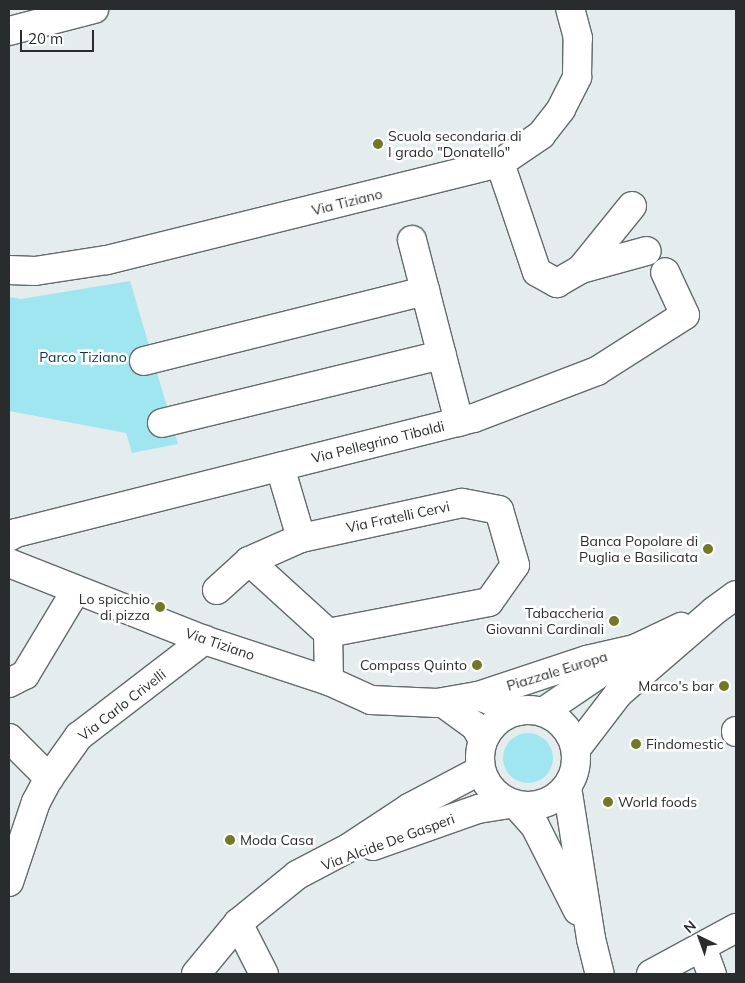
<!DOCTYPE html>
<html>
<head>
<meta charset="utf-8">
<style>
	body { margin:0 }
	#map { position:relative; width:745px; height:983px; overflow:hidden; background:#e5eced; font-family:Mulish,sans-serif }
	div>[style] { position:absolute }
	.green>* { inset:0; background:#9fe6f0 }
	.round { border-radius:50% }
	.roads { filter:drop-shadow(1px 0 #636a6b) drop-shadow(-1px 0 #636a6b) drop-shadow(0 1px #636a6b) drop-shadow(0 -1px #636a6b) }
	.minor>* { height:28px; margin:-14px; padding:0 14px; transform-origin:14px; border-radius:14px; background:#fff }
	.major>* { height:28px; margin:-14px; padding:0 14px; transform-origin:14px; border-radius:14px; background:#fff }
	.major>.ring { margin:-14px; padding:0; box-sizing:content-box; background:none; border:28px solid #fff; border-radius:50% }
	.dots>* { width:14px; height:14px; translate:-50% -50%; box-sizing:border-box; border:2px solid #fff; border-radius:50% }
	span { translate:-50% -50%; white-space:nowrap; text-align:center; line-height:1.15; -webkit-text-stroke:5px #fff; paint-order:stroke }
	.poi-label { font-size:14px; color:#292c2c }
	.left { translate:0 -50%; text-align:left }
	.right { translate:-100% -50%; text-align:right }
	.street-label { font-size:14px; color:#292c2c }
	.park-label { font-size:14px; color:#07393f }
	.frame { position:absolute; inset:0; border:10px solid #292c2c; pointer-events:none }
	.north { position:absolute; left:675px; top:913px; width:50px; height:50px; -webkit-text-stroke:4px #fff; paint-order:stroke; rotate:318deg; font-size:14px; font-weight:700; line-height:20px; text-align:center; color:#292c2c }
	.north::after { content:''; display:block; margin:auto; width:18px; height:22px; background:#292c2c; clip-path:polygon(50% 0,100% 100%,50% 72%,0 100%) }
	.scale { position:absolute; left:20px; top:30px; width:74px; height:22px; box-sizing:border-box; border:2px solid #292c2c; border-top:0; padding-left:6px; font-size:15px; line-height:18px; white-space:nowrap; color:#292c2c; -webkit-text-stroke:4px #fff; paint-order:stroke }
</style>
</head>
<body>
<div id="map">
	<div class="green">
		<div style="clip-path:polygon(130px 281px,178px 444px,132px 453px,126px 433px,9px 411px,9px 297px,21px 299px)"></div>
		<div class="round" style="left:503px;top:733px;width:50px;height:50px"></div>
	</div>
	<div class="roads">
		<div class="minor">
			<div style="left:9px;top:31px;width:88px;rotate:-14.5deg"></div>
			<div style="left:500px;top:163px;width:115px;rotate:71.3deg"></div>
			<div style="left:537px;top:272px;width:23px;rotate:29deg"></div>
			<div style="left:557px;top:283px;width:28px;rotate:-30deg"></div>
			<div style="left:581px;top:269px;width:81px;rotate:-51deg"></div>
			<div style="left:412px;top:240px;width:188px;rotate:75.5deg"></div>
			<div style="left:581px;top:269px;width:68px;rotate:-15.3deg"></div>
			<div style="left:9px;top:270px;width:26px;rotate:2deg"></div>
			<div style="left:35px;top:271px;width:73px;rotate:-8.7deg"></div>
			<div style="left:107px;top:260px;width:405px;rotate:-13.9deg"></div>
			<div style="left:500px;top:163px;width:50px;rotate:-34.3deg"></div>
			<div style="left:541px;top:135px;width:33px;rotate:-52deg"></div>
			<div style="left:561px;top:109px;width:36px;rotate:-63deg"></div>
			<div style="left:577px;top:77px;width:39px;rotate:-89deg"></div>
			<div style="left:578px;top:38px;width:30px;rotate:-105deg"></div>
			<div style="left:144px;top:361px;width:290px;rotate:-14deg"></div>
			<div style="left:162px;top:423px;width:288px;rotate:-13.7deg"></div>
			<div style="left:280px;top:467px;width:74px;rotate:73.5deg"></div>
			<div style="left:9px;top:537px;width:8px;rotate:-30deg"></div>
			<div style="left:16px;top:533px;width:472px;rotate:-14.1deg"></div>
			<div style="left:474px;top:418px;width:132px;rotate:-20.9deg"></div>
			<div style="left:597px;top:371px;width:104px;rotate:-32.5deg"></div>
			<div style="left:685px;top:315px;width:47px;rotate:-114.9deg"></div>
			<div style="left:9px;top:563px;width:210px;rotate:21.5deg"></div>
			<div style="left:204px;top:640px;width:132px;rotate:18.2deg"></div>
			<div style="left:329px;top:681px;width:46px;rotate:24.3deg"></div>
			<div style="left:371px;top:700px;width:66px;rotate:2.6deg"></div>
			<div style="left:437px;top:703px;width:42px;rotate:-9.7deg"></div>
			<div style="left:478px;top:696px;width:115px;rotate:-18.3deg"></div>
			<div style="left:587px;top:660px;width:48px;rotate:-13.2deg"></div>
			<div style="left:217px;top:590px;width:43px;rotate:-42.2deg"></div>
			<div style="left:328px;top:633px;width:164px;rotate:-10.9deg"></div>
			<div style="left:489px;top:602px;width:45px;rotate:-54.9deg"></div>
			<div style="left:515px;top:565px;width:57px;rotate:-106.2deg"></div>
			<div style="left:499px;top:510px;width:38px;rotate:-169deg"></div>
			<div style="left:462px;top:503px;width:165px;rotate:167.7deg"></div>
			<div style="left:301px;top:538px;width:57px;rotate:156.1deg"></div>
			<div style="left:249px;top:561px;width:107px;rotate:42.3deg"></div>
			<div style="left:328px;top:633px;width:48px;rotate:88.8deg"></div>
			<div style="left:9px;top:683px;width:18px;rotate:-27deg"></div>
			<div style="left:25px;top:675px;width:99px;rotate:-59deg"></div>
			<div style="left:478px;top:696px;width:43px;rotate:20.6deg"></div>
			<div style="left:443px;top:703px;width:39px;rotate:36deg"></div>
			<div style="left:475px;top:726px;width:16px;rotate:60deg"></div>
			<div style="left:736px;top:731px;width:1px;rotate:90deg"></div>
			<div style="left:9px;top:738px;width:57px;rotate:45deg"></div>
			<div style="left:9px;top:882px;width:84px;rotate:-71.4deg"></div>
			<div style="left:36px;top:802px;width:27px;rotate:-62deg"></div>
			<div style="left:49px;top:778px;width:52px;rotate:-54.5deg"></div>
			<div style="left:79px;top:736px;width:158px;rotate:-37.5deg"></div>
			<div style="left:238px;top:923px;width:57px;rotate:63deg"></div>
			<div style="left:702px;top:947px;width:29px;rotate:70deg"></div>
			<div style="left:651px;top:974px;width:97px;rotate:-28.4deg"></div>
		</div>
		<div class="major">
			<div class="ring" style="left:480px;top:710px;width:68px;height:68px"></div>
			<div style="left:543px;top:712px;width:114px;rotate:-34.2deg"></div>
			<div style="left:637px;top:648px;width:49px;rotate:-25.5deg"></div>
			<div style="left:576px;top:749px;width:69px;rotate:-52.6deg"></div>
			<div style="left:618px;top:694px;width:127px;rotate:-40.8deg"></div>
			<div style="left:714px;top:611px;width:27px;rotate:-36deg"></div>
			<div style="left:567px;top:787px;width:154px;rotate:81deg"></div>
			<div style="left:591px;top:939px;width:36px;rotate:76deg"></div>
			<div style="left:517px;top:806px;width:27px;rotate:48deg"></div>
			<div style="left:535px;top:826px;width:95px;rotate:63.2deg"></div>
			<div style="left:373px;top:846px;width:111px;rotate:-19.4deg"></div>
			<div style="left:478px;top:809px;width:32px;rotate:-9deg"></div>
			<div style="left:196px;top:974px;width:66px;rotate:-50.5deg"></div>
			<div style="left:238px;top:923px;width:76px;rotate:-39.1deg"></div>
			<div style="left:297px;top:875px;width:60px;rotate:-27.8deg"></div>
			<div style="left:350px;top:847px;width:71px;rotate:-33.5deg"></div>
			<div style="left:409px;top:808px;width:81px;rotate:-27.8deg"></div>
		</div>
	</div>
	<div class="dots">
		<div style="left:378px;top:144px;background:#717924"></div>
		<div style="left:708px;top:549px;background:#717924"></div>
		<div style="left:160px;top:607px;background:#717924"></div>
		<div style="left:614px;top:621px;background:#717924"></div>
		<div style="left:477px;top:665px;background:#717924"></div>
		<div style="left:724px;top:686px;background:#717924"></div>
		<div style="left:636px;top:744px;background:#717924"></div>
		<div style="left:608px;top:802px;background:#717924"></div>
		<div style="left:230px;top:840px;background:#717924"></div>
	</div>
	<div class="poi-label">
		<span class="left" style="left:388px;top:144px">Scuola secondaria di<br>I grado "Donatello"</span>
		<span class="right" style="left:698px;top:549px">Banca Popolare di<br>Puglia e Basilicata</span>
		<span class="right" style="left:150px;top:607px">Lo spicchio<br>di pizza</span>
		<span class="right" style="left:604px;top:621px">Tabaccheria<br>Giovanni Cardinali</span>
		<span class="right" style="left:467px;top:665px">Compass Quinto</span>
		<span class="right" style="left:714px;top:686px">Marco's bar</span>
		<span class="left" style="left:646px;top:744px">Findomestic</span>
		<span class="left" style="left:618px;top:802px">World foods</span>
		<span class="left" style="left:240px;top:840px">Moda Casa</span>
	</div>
	<div class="street-label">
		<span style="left:347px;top:202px;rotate:-14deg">Via Tiziano</span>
		<span style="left:378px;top:442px;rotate:-14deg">Via Pellegrino Tibaldi</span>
		<span style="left:398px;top:517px;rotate:-12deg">Via Fratelli Cervi</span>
		<span style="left:220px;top:644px;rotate:19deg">Via Tiziano</span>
		<span style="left:557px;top:671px;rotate:-17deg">Piazzale Europa</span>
		<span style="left:122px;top:705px;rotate:-38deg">Via Carlo Crivelli</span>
		<span style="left:388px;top:842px;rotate:-20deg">Via Alcide De Gasperi</span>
	</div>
	<div class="park-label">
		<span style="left:83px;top:357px">Parco Tiziano</span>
	</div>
	<div class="frame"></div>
	<div class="north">N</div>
	<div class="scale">20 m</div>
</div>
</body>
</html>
